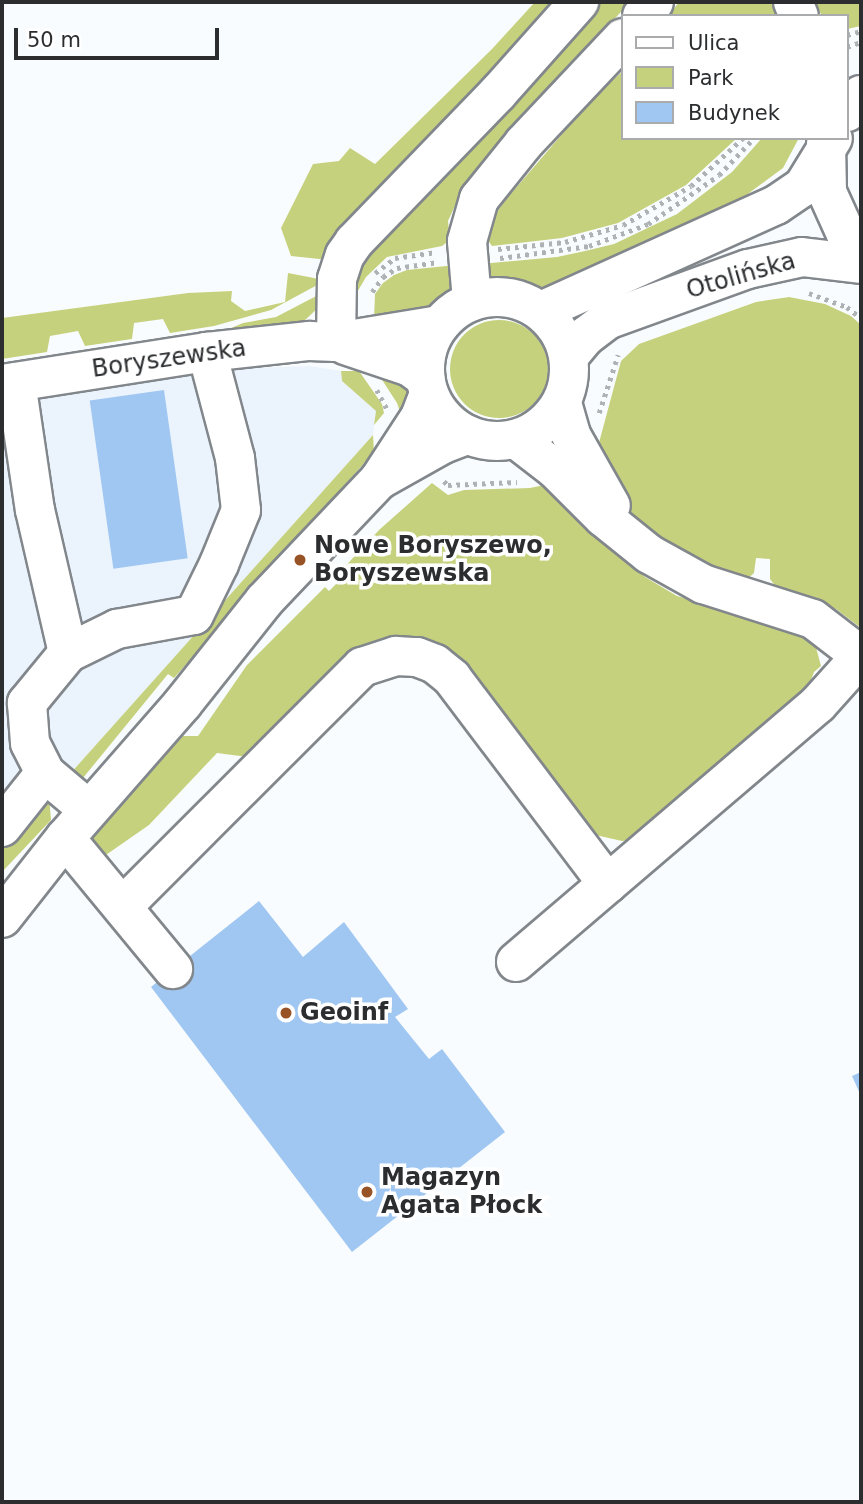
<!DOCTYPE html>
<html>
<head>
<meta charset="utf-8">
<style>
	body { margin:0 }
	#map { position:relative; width:863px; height:1504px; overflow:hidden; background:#f9fcfe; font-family:"DejaVu Sans",sans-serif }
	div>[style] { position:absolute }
	.built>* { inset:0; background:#ebf3fd }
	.green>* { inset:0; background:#c6d17d }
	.round { border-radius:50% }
	.building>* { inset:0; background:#a0c7f1; transform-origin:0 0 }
	.path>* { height:4.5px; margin-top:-2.25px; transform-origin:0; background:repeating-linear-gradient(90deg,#afb2b4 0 3.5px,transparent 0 8.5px) }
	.roads { filter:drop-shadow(2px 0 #82878c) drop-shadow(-2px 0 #82878c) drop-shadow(0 2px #82878c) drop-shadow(0 -2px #82878c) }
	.minor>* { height:38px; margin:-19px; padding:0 19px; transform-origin:19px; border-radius:19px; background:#fff }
	.major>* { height:38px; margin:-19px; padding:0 19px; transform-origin:19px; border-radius:19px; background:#fff }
	.major>.ring { margin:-19px; padding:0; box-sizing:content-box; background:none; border:38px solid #fff; border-radius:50% }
	.dots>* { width:19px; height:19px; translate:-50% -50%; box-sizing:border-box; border:4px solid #fff; border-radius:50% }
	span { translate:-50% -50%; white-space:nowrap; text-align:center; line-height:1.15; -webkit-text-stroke:7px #fff; paint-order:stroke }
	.street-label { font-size:24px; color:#2b2d2f }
	.poi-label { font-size:24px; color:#2b2d2f; font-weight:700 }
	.left { translate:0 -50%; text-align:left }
	.frame { position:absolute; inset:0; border:4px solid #2b2d2f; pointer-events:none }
	.legend { position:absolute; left:621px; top:14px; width:228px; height:126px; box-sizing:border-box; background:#fff; border:2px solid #aaabac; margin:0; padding:9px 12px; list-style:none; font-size:21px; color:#2b2d2f }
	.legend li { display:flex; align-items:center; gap:14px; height:35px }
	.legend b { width:35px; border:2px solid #aaabac }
	.scale { position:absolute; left:14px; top:28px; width:205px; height:32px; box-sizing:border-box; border:4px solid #2b2d2f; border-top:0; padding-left:9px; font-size:21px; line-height:24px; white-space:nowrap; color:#2b2d2f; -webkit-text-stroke:5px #fff; paint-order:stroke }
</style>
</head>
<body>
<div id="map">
	<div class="built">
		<div style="clip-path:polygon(310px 366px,341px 371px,342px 381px,376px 411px,373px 435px,2px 850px,2px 406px,224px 369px)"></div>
	</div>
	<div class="green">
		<div style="clip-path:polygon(535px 2px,557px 2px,329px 260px,291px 256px,281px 228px,313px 164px,339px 161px,350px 148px,375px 164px,492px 49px)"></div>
		<div style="clip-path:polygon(594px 2px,630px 2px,467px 180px,448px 221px,450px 240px,442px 246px,387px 257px,366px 277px,352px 301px,359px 262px)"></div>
		<div style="clip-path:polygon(679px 2px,775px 2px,780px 16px,668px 16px)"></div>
		<div style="clip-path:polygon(815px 2px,861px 2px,861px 26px,847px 29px,847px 16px,822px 16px)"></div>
		<div style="clip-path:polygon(623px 71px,623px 138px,737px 138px,686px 185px,618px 223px,562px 238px,492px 246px,485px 236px,491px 219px,509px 196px,593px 98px)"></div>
		<div style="clip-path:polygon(762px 138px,799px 138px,783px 168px,741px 199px,536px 295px,505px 284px,482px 285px,480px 264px,557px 257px,585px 251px,614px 244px,677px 214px,732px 172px)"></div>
		<div style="clip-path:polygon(456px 265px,454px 287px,448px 300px,435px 312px,374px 319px,375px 294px,383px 283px,394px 275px,407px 270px)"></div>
		<div style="clip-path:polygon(288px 273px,319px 279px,321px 283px,271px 310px,214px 326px,170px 333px,163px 319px,134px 323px,132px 339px,85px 346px,78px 331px,50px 336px,47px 352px,2px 359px,2px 318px,188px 293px,232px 291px,231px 301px,245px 311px,285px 302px)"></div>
		<div style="clip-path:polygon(322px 293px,320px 306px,303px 322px,290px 326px,217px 334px,243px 323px,276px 317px)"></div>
		<div style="clip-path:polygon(789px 297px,825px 304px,851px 316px,861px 325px,861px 628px,836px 609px,779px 591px,770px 579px,770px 559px,756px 558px,754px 573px,744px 582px,653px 543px,627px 509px,597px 450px,621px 361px,639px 344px,756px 302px)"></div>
		<div class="round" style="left:450px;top:320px;width:98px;height:98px"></div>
		<div style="clip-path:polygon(390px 367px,410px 389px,411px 397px,402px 418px,397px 403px,377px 372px)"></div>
		<div style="clip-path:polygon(341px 371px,359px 371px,382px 404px,384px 413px,374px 425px,376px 411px,342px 381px)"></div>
		<div style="clip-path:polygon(373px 435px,374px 452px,174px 678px,168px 674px,83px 778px,69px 775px)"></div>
		<div style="clip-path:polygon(432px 483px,448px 495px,464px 490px,530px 488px,549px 484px,593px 533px,645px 577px,677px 596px,813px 636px,821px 666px,814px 672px,805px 696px,637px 839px,622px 841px,591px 834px,422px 644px,248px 757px,217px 753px,149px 825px,103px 857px,91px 841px,140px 780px,183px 736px,198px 736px,247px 665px,325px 587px,329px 591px,342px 578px,338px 574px,379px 530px)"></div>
		<div style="clip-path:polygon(49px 796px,51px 820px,2px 872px,2px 850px)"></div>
	</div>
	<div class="building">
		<div style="left:164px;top:390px;width:170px;height:75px;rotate:82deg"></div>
		<div style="clip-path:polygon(259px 901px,303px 957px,344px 922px,408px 1009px,395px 1017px,429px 1059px,442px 1049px,505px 1132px,352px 1252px,151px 987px)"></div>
		<div style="clip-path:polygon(861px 1072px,861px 1096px,852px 1076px)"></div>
	</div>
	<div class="path">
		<div style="left:847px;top:35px;width:15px;rotate:-16deg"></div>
		<div style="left:847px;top:47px;width:15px;rotate:-20deg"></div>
		<div style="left:498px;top:249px;width:67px;rotate:-6deg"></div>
		<div style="left:565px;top:242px;width:60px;rotate:-16.3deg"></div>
		<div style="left:623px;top:225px;width:78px;rotate:-29.8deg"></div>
		<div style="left:691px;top:186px;width:71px;rotate:-42.7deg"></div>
		<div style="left:500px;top:258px;width:90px;rotate:-7.7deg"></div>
		<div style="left:589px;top:246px;width:63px;rotate:-20.4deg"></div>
		<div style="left:648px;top:224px;width:86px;rotate:-34.6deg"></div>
		<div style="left:719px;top:175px;width:51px;rotate:-46.6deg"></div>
		<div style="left:375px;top:273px;width:25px;rotate:-37deg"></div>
		<div style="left:395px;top:258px;width:42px;rotate:-8.1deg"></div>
		<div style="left:372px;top:292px;width:19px;rotate:-54deg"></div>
		<div style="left:383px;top:277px;width:17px;rotate:-33deg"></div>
		<div style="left:397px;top:268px;width:42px;rotate:-8.1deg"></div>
		<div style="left:809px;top:293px;width:40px;rotate:20.2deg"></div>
		<div style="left:847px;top:307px;width:18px;rotate:38deg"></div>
		<div style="left:377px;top:390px;width:21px;rotate:62deg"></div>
		<div style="left:599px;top:413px;width:61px;rotate:-71.9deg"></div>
		<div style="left:444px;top:481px;width:6px;rotate:45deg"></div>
		<div style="left:448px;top:485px;width:69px;rotate:-2.5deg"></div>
	</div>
	<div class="roads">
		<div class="minor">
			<div style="left:336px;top:342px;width:63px;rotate:-89.1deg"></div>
			<div style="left:337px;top:279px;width:25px;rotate:-72deg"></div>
			<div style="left:345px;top:255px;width:16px;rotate:-55deg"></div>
			<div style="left:354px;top:242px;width:207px;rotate:-46deg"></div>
			<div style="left:498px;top:93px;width:122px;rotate:-48.3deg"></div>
			<div style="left:345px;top:345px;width:69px;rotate:18.7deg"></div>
			<div style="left:410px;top:367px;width:19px;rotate:36deg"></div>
			<div style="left:16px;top:382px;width:129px;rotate:81.6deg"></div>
			<div style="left:35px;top:510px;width:147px;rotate:77deg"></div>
			<div style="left:68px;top:653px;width:65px;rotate:129.4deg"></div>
			<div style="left:27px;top:703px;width:40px;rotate:85.7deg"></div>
			<div style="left:30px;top:743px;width:34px;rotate:63deg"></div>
			<div style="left:45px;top:773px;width:57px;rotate:40.1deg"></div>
			<div style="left:2px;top:384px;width:207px;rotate:-8.9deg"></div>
			<div style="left:207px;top:352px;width:103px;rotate:-6.2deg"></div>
			<div style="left:309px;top:341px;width:27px;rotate:2deg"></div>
			<div style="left:336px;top:342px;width:105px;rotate:-9.3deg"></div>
			<div style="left:562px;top:403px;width:33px;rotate:74deg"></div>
			<div style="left:571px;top:435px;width:81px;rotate:60.6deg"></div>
			<div style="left:516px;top:439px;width:49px;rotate:37.6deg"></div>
			<div style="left:555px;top:469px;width:68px;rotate:45deg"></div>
			<div style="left:603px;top:517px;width:59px;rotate:38.8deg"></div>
			<div style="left:649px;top:554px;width:62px;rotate:29.1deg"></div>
			<div style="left:703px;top:584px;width:115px;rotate:17.7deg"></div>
			<div style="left:813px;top:619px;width:61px;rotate:37.6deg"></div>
			<div style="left:68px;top:653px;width:55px;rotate:-26.1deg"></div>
			<div style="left:117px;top:629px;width:78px;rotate:-10.3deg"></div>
			<div style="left:194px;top:615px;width:57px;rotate:-63.9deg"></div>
			<div style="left:219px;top:564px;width:58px;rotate:-67.8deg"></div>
			<div style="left:241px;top:510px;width:52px;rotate:-96.6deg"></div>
			<div style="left:235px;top:458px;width:110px;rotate:-104.8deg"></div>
			<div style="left:2px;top:827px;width:69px;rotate:-51.5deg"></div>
			<div style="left:65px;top:838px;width:170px;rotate:50.5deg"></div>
			<div style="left:124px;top:905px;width:337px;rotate:-45deg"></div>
			<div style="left:362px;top:667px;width:36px;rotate:-18deg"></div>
			<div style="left:396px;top:656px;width:21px;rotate:3deg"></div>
			<div style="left:417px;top:657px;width:19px;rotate:21deg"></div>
			<div style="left:435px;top:664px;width:22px;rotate:39deg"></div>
			<div style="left:452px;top:678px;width:258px;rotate:52.9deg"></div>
			<div style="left:516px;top:962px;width:397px;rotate:-40.5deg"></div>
			<div style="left:818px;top:704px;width:64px;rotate:-48.1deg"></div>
		</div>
		<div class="major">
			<div style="left:793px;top:2px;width:15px;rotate:67deg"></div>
			<div style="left:642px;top:16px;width:18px;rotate:-49deg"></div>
			<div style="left:847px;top:112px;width:22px;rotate:-51deg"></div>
			<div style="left:826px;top:144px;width:48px;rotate:88.8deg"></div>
			<div style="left:827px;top:192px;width:46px;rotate:65.7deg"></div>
			<div style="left:846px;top:234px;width:23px;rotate:50deg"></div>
			<div class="ring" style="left:425px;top:297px;width:106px;height:106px"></div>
			<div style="left:472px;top:301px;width:60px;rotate:-94.8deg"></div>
			<div style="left:467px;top:241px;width:44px;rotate:-74.1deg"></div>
			<div style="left:479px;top:199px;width:72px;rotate:-51.2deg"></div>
			<div style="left:524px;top:143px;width:144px;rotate:-46.7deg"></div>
			<div style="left:541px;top:311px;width:258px;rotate:-24.3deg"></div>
			<div style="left:776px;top:205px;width:32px;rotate:-34deg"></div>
			<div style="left:803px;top:187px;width:57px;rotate:-58.5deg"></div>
			<div style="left:569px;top:356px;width:26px;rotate:-50deg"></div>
			<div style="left:586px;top:336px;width:26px;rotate:-37deg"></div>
			<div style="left:607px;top:320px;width:150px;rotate:-19.9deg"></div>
			<div style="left:748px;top:269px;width:55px;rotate:-12.5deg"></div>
			<div style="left:802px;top:257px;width:59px;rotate:6.8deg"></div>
			<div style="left:379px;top:480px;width:73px;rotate:-29.4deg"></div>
			<div style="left:443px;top:444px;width:26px;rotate:-21deg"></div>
			<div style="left:2px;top:918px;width:102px;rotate:-51.8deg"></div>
			<div style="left:65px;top:838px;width:179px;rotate:-48.8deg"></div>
			<div style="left:183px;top:703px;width:130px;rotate:-51.5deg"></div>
			<div style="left:264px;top:601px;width:167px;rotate:-46.5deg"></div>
			<div style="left:379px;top:480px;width:75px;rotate:-56.9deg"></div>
			<div style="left:420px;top:417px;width:25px;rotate:-69deg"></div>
		</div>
	</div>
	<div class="dots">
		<div style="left:300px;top:560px;background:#975325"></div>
		<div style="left:286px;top:1013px;background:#975325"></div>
		<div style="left:367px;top:1192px;background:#975325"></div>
	</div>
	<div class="street-label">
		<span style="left:741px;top:276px;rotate:-16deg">Otolińska</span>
		<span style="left:169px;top:359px;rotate:-8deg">Boryszewska</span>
	</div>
	<div class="poi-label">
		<span class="left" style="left:314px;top:560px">Nowe Boryszewo,<br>Boryszewska</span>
		<span class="left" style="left:300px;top:1013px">Geoinf</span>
		<span class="left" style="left:381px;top:1192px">Magazyn<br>Agata Płock</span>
	</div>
	<div class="frame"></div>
	<ul class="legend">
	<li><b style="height:9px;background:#fff"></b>Ulica</li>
	<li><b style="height:19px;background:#c6d17d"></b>Park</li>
	<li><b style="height:19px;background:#a0c7f1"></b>Budynek</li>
	</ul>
	<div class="scale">50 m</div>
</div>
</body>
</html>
